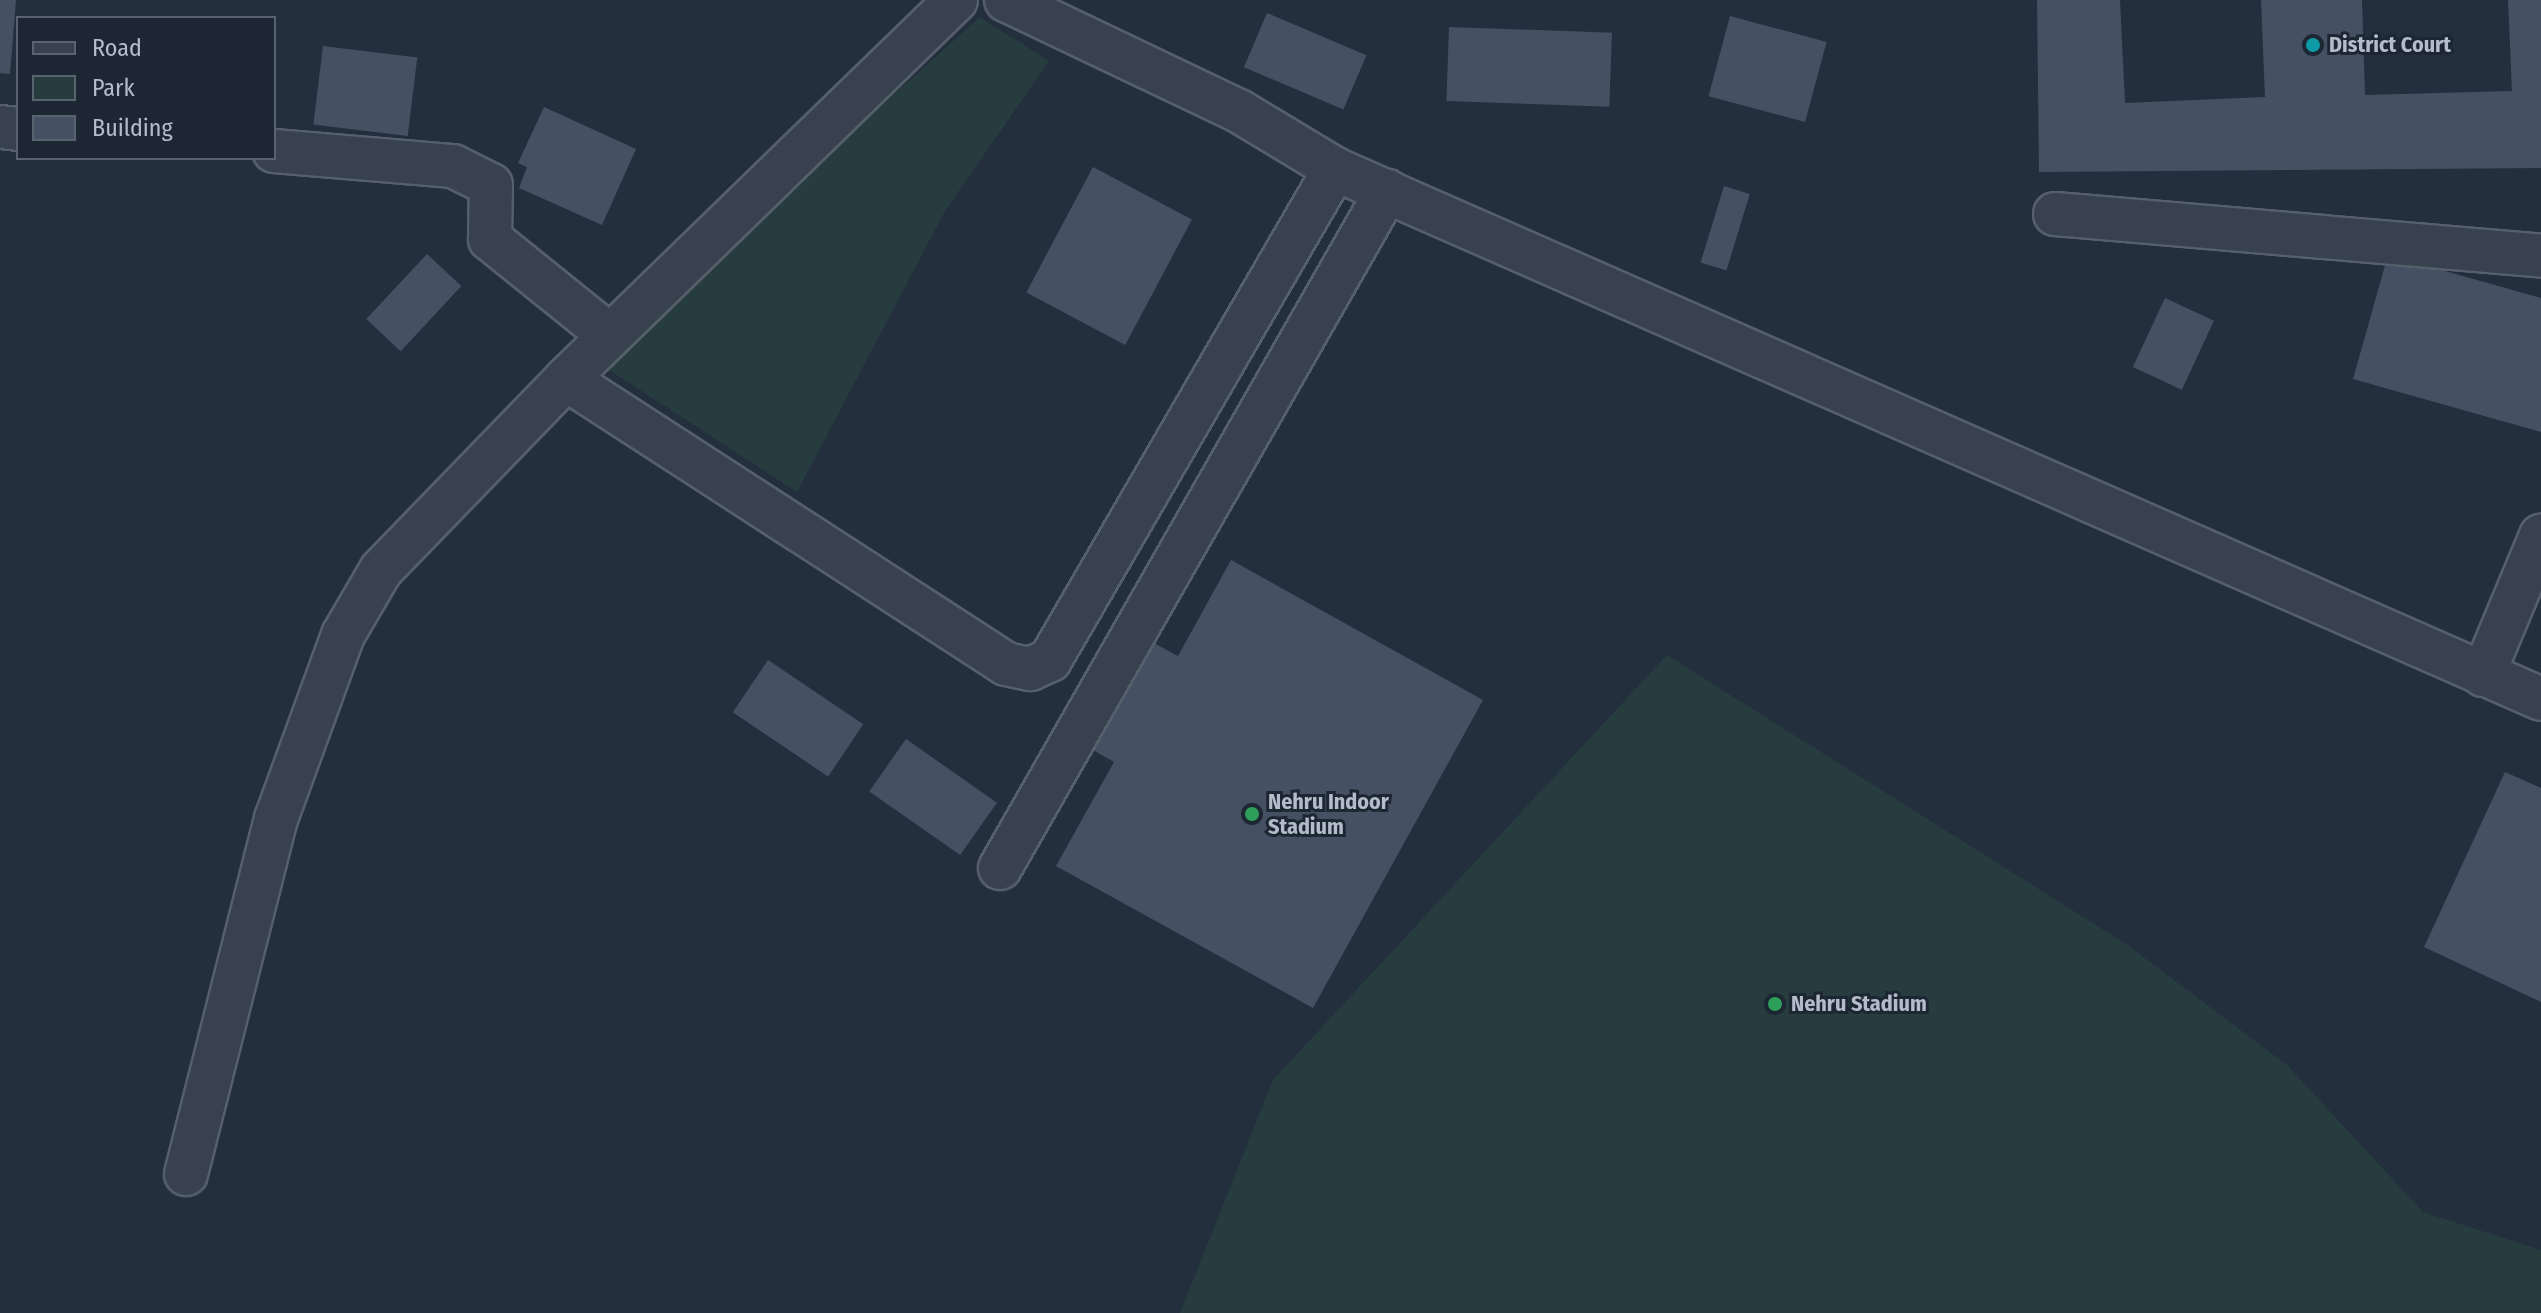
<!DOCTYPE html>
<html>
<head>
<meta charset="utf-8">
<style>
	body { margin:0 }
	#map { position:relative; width:2541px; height:1313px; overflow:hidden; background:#242f3e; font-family:"Fira Sans Condensed",sans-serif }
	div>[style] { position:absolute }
	.green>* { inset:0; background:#263c3f }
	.building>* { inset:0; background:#455162; transform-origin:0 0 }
	.roads { filter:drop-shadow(2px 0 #565f6c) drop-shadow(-2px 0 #565f6c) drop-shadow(0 2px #565f6c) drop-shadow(0 -2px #565f6c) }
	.minor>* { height:42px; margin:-21px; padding:0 21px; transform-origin:21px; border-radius:21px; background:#38414e }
	.dots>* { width:22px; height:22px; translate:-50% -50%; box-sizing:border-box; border:4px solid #1d2633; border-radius:50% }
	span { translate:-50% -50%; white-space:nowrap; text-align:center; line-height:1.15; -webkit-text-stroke:6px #1d2633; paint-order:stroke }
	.poi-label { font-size:22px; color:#b4bcc9; font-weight:700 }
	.left { translate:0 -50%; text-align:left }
	.legend { position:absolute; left:16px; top:16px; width:260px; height:144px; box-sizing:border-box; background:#1d2633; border:2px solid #59626f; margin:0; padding:10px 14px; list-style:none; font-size:24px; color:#b4bcc9 }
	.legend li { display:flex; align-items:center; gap:16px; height:40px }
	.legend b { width:40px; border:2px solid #59626f }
</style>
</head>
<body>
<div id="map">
	<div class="green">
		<div style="clip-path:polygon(980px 17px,1049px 61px,945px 211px,797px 492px,597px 362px)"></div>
		<div style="clip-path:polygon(1667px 655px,2126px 944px,2287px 1065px,2423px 1212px,2541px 1250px,2541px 1313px,1180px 1313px,1273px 1080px)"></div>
	</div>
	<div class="building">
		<div style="clip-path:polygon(0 0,16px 0,10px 74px,0 73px)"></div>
		<div style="clip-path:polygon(2037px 0,2120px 0,2125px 103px,2265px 97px,2261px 0,2362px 0,2365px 95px,2512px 91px,2508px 0,2541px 0,2541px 168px,2039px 172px)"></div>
		<div style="left:1267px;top:13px;width:108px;height:59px;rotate:23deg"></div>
		<div style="left:1730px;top:16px;width:100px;height:83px;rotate:15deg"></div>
		<div style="left:1449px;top:27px;width:163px;height:74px;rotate:2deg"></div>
		<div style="left:323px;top:46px;width:95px;height:79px;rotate:7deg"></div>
		<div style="clip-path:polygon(544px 107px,636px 149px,602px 225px,519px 188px,527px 167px,518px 163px)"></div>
		<div style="left:1093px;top:167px;width:112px;height:142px;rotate:28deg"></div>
		<div style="left:1724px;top:186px;width:27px;height:80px;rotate:17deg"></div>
		<div style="left:427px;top:254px;width:47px;height:89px;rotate:43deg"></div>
		<div style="clip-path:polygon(2388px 255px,2541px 298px,2541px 432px,2353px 379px)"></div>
		<div style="left:2165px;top:298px;width:54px;height:76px;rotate:25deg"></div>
		<div style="clip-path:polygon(1231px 560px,1483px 700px,1313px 1008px,1056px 866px,1114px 762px,1077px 741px,1139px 635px,1178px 656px)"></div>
		<div style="left:768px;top:660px;width:115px;height:63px;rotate:34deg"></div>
		<div style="left:906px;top:739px;width:111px;height:64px;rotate:35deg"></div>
		<div style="clip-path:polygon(2505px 772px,2541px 788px,2541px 1002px,2424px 947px)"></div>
	</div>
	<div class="roads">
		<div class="minor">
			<div style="left:956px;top:0;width:544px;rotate:135.82deg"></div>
			<div style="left:566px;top:379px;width:524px;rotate:32.93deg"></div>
			<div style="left:1006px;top:664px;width:25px;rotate:12deg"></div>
			<div style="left:1030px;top:669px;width:22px;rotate:-24deg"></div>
			<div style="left:1050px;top:660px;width:568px;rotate:-59.87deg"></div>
			<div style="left:1006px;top:0;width:258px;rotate:25.5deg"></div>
			<div style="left:1239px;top:111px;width:112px;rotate:31.1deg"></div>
			<div style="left:1335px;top:169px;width:1317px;rotate:23.72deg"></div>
			<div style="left:0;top:127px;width:18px;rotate:6deg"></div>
			<div style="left:274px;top:151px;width:180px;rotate:4.8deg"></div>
			<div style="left:453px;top:166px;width:42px;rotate:26.6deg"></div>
			<div style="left:491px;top:185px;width:54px;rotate:91.1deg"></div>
			<div style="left:490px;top:239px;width:154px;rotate:38.9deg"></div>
			<div style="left:2055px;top:214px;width:488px;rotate:4.9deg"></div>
			<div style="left:2483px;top:675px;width:151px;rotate:-67.4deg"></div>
			<div style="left:1000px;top:868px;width:780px;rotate:-60.25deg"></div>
			<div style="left:186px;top:1174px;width:366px;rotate:-75.8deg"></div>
			<div style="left:276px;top:819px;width:196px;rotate:-70deg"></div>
			<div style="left:343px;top:635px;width:75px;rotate:-59.7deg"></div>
			<div style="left:381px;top:570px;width:266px;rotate:-45.9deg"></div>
		</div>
	</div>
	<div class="dots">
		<div style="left:2313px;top:45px;background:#0f9aa8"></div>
		<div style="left:1252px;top:814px;background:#2e9e5b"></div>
		<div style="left:1775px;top:1004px;background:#2e9e5b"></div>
	</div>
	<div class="poi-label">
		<span class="left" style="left:2329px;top:45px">District Court</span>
		<span class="left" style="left:1268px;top:814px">Nehru Indoor<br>Stadium</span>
		<span class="left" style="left:1791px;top:1004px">Nehru Stadium</span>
	</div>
	<ul class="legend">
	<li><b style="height:10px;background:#38414e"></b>Road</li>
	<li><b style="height:22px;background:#263c3f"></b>Park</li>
	<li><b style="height:22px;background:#455162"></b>Building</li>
	</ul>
</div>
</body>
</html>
